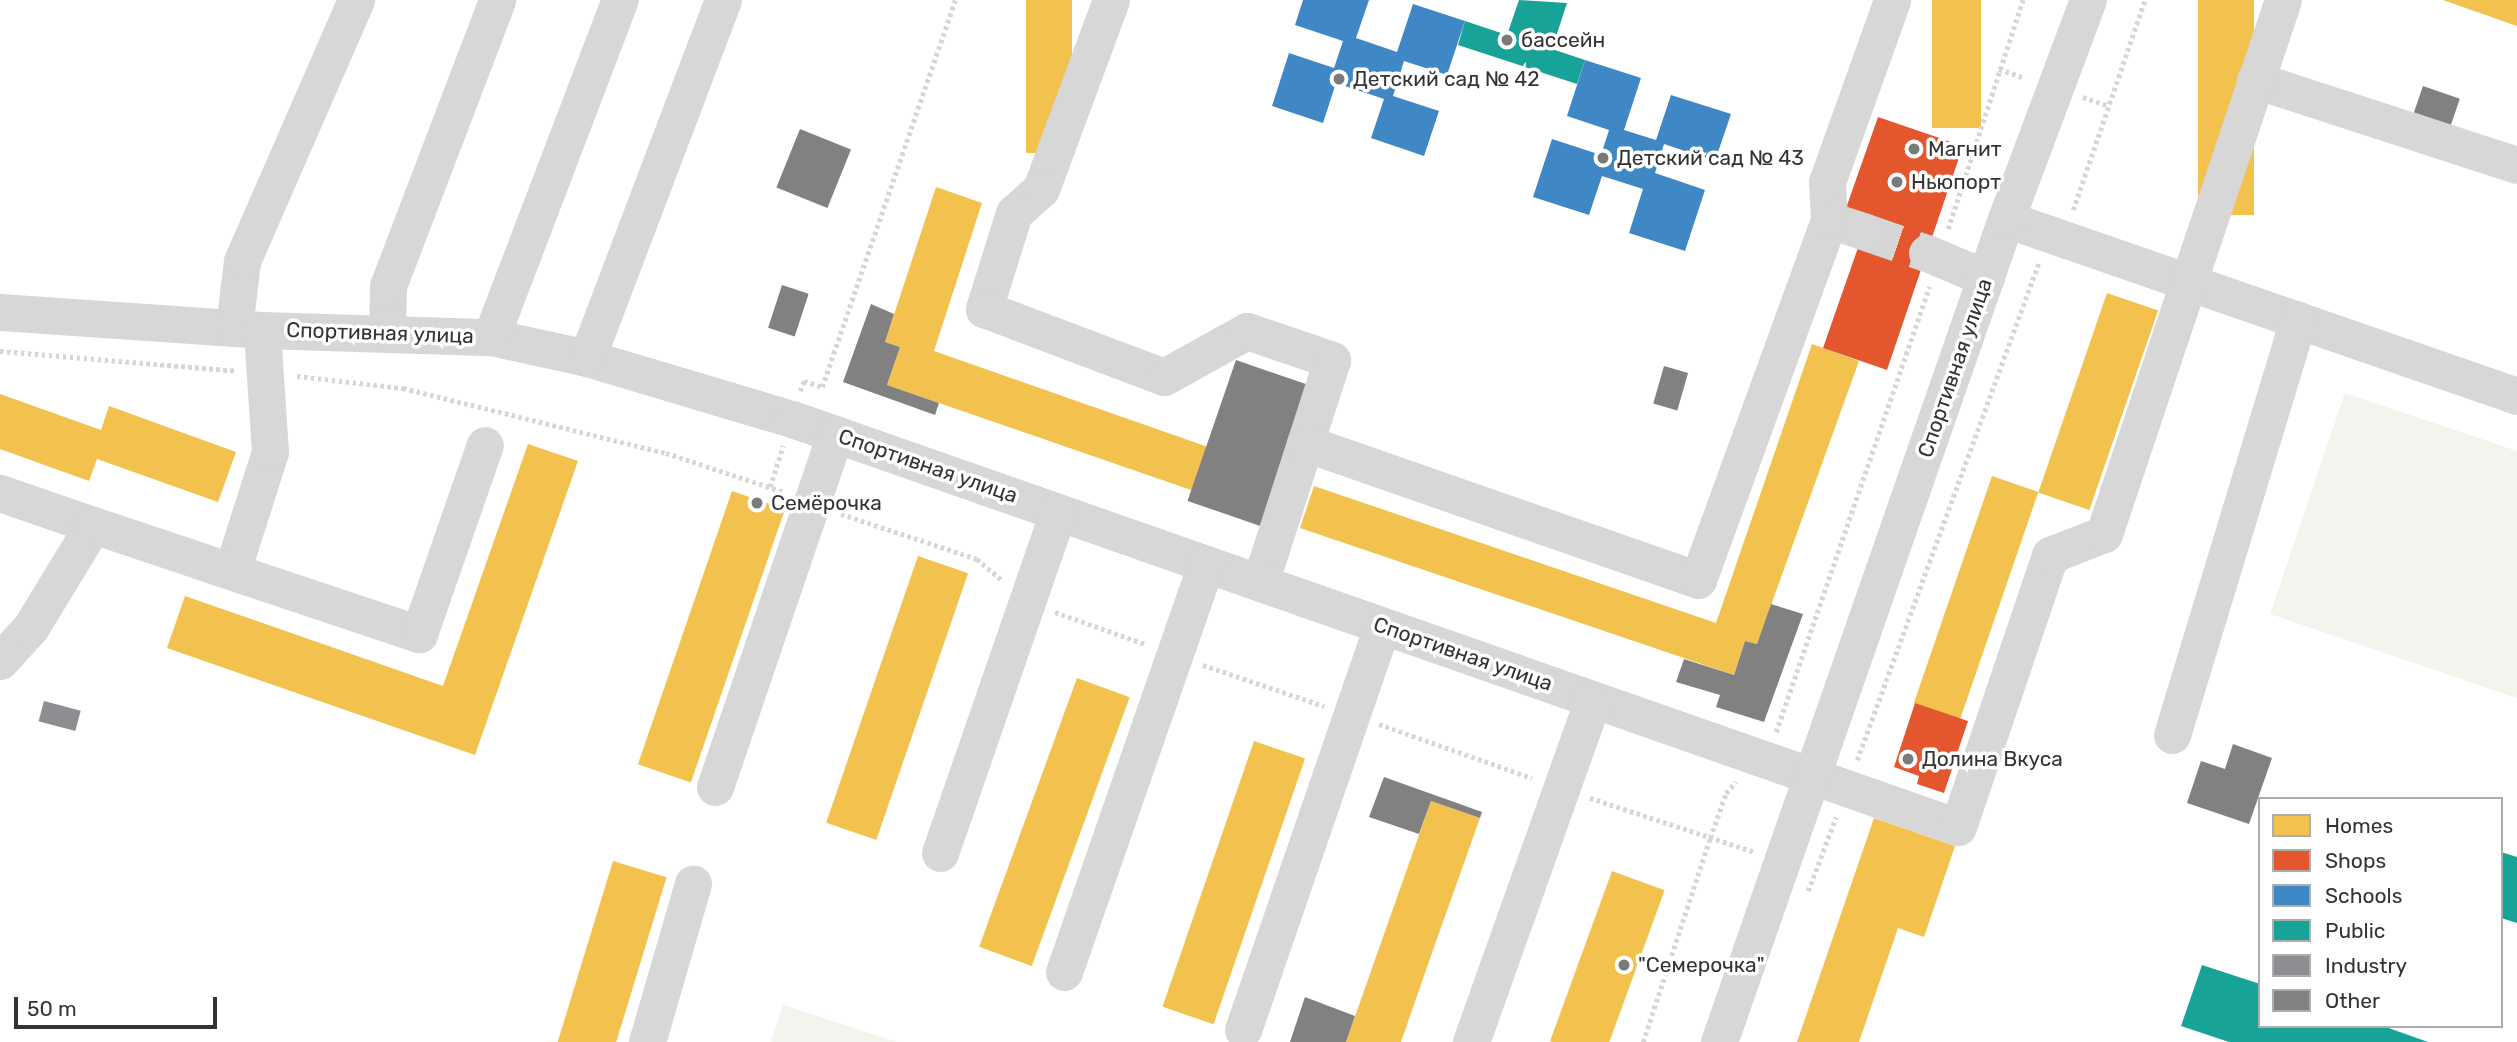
<!DOCTYPE html>
<html>
<head>
<meta charset="utf-8">
<style>
	body { margin:0 }
	#map { position:relative; width:2517px; height:1042px; overflow:hidden; background:#fff; font-family:Rubik,sans-serif }
	div>[style] { position:absolute }
	.green>* { inset:0; background:#f1f5ed }
	.homes>* { inset:0; background:#f2c14e; transform-origin:0 0 }
	.shops>* { inset:0; background:#e4572e }
	.schools>* { inset:0; background:#3f88c5 }
	.public>* { inset:0; background:#17a398 }
	.industry>* { inset:0; background:#8d8d92; transform-origin:0 0 }
	.building>* { inset:0; background:#818181; transform-origin:0 0 }
	.minor-tunnel>* { height:37px; margin-top:-18.5px; transform-origin:0; background:repeating-linear-gradient(90deg,#d6d6d6 0 37px,transparent 0 55px) }
	.path>* { height:4.5px; margin-top:-2.25px; transform-origin:0; background:repeating-linear-gradient(90deg,#d6d6d6 0 3.5px,transparent 0 7px) }
	.minor>* { height:37px; margin:-18.5px; padding:0 18.5px; transform-origin:18.5px; border-radius:18.5px; background:#d7d7d7 }
	.dots>* { width:19px; height:19px; translate:-50% -50%; box-sizing:border-box; border:4px solid #fff; border-radius:50% }
	span { translate:-50% -50%; white-space:nowrap; text-align:center; line-height:1.15; -webkit-text-stroke:7px #fff; paint-order:stroke }
	.poi-label { font-size:21px; color:#333 }
	.left { translate:0 -50%; text-align:left }
	.street-label { font-size:21px; color:#333 }
	.legend { position:absolute; left:2258px; top:797px; width:245px; height:231px; box-sizing:border-box; background:#fff; border:2px solid #adadad; margin:0; padding:9px 12px; list-style:none; font-size:21px; color:#333 }
	.legend li { display:flex; align-items:center; gap:14px; height:35px }
	.legend b { width:35px; border:2px solid #adadad }
	.scale { position:absolute; left:14px; top:997px; width:203px; height:32px; box-sizing:border-box; border:4px solid #333; border-top:0; padding-left:9px; font-size:21px; line-height:24px; white-space:nowrap; color:#333; -webkit-text-stroke:5px #fff; paint-order:stroke }
</style>
</head>
<body>
<div id="map">
	<div class="green">
		<div style="clip-path:polygon(2345px 393px,2517px 451px,2517px 698px,2270px 614px)"></div>
		<div style="clip-path:polygon(783px 1005px,897px 1042px,771px 1042px)"></div>
	</div>
	<div class="homes">
		<div style="left:1026px;top:0;width:46px;height:153px"></div>
		<div style="left:1932px;top:0;width:49px;height:128px"></div>
		<div style="left:2198px;top:0;width:56px;height:215px"></div>
		<div style="clip-path:polygon(2443px 0,2517px 0,2517px 26px)"></div>
		<div style="clip-path:polygon(936px 187px,982px 203px,934px 351px,1208px 447px,1194px 491px,887px 385px,900px 347px,885px 342px)"></div>
		<div style="left:2107px;top:293px;width:54px;height:211px;rotate:19deg"></div>
		<div style="clip-path:polygon(1812px 344px,1859px 361px,1757px 644px,1745px 641px,1734px 675px,1300px 528px,1314px 486px,1716px 623px)"></div>
		<div style="clip-path:polygon(0 394px,101px 430px,109px 406px,236px 452px,218px 502px,97px 459px,89px 481px,0 449px)"></div>
		<div style="clip-path:polygon(528px 444px,578px 461px,475px 755px,167px 648px,185px 596px,443px 686px)"></div>
		<div style="left:1992px;top:476px;width:49px;height:240px;rotate:19deg"></div>
		<div style="left:732px;top:491px;width:56px;height:289px;rotate:19deg"></div>
		<div style="left:918px;top:556px;width:53px;height:282px;rotate:19deg"></div>
		<div style="left:1077px;top:678px;width:56px;height:286px;rotate:20deg"></div>
		<div style="left:1254px;top:741px;width:54px;height:281px;rotate:19deg"></div>
		<div style="clip-path:polygon(1431px 801px,1480px 818px,1433px 950px,1401px 1042px,1346px 1042px)"></div>
		<div style="clip-path:polygon(1874px 818px,1955px 846px,1924px 937px,1898px 928px,1859px 1042px,1797px 1042px)"></div>
		<div style="left:613px;top:861px;width:56px;height:189px;rotate:17deg"></div>
		<div style="left:1612px;top:871px;width:56px;height:181px;rotate:20deg"></div>
	</div>
	<div class="shops">
		<div style="clip-path:polygon(1878px 117px,1963px 146px,1887px 370px,1823px 348px,1868px 219px,1845px 211px)"></div>
		<div style="clip-path:polygon(1915px 703px,1968px 721px,1944px 793px,1917px 784px,1919px 776px,1894px 767px)"></div>
	</div>
	<div class="schools">
		<div style="clip-path:polygon(1303px 0,1369px 0,1356px 38px,1397px 52px,1413px 4px,1465px 21px,1447px 75px,1404px 61px,1393px 96px,1439px 111px,1424px 156px,1371px 138px,1384px 99px,1336px 83px,1323px 123px,1272px 106px,1289px 53px,1334px 68px,1343px 41px,1295px 25px)"></div>
		<div style="clip-path:polygon(1585px 60px,1641px 78px,1624px 130px,1656px 140px,1671px 95px,1731px 114px,1715px 161px,1664px 144px,1655px 173px,1705px 190px,1685px 251px,1629px 233px,1643px 189px,1602px 176px,1589px 215px,1533px 197px,1552px 139px,1601px 155px,1609px 130px,1567px 116px)"></div>
	</div>
	<div class="public">
		<div style="clip-path:polygon(1519px 0,1567px 3px,1552px 49px,1585px 60px,1577px 84px,1458px 45px,1465px 21px,1507px 35px)"></div>
		<div style="clip-path:polygon(2501px 852px,2517px 857px,2517px 923px,2501px 918px)"></div>
		<div style="clip-path:polygon(2202px 965px,2260px 984px,2260px 1026px,2383px 1026px,2428px 1042px,2229px 1042px,2181px 1026px)"></div>
	</div>
	<div class="industry">
		<div style="left:44px;top:701px;width:38px;height:21px;rotate:15deg"></div>
	</div>
	<div class="building">
		<div style="left:2423px;top:86px;width:39px;height:28px;rotate:19deg"></div>
		<div style="left:800px;top:129px;width:55px;height:63px;rotate:22deg"></div>
		<div style="left:782px;top:285px;width:28px;height:45px;rotate:18deg"></div>
		<div style="clip-path:polygon(871px 304px,894px 314px,885px 342px,900px 347px,887px 385px,939px 403px,935px 415px,843px 382px)"></div>
		<div style="left:1236px;top:360px;width:77px;height:149px;rotate:19deg"></div>
		<div style="left:1664px;top:366px;width:25px;height:39px;rotate:16deg"></div>
		<div style="clip-path:polygon(1771px 604px,1803px 614px,1764px 722px,1716px 707px,1720px 695px,1676px 682px,1684px 659px,1734px 675px,1745px 641px,1757px 644px)"></div>
		<div style="clip-path:polygon(2233px 744px,2272px 758px,2249px 824px,2187px 803px,2201px 761px,2225px 769px)"></div>
		<div style="clip-path:polygon(1384px 777px,1482px 812px,1480px 818px,1431px 801px,1419px 834px,1369px 817px)"></div>
		<div style="clip-path:polygon(1305px 997px,1355px 1016px,1346px 1042px,1290px 1042px)"></div>
	</div>
	<div class="minor-tunnel">
		<div style="left:1863px;top:231px;width:68px;rotate:19deg"></div>
	</div>
	<div class="path">
		<div style="left:1999px;top:69px;width:28px;rotate:19deg"></div>
		<div style="left:2083px;top:97px;width:28px;rotate:19deg"></div>
		<div style="left:2073px;top:210px;width:222px;rotate:-71.1deg"></div>
		<div style="left:1948px;top:229px;width:241px;rotate:-71.9deg"></div>
		<div style="left:0;top:351px;width:237px;rotate:4.8deg"></div>
		<div style="left:297px;top:376px;width:107px;rotate:6.5deg"></div>
		<div style="left:403px;top:388px;width:271px;rotate:13.9deg"></div>
		<div style="left:666px;top:453px;width:124px;rotate:18.3deg"></div>
		<div style="left:800px;top:391px;width:11px;rotate:-68deg"></div>
		<div style="left:804px;top:381px;width:19px;rotate:18deg"></div>
		<div style="left:822px;top:387px;width:409px;rotate:-71deg"></div>
		<div style="left:770px;top:487px;width:43px;rotate:-72.4deg"></div>
		<div style="left:841px;top:514px;width:143px;rotate:18.3deg"></div>
		<div style="left:977px;top:559px;width:34px;rotate:40deg"></div>
		<div style="left:1055px;top:612px;width:96px;rotate:19.6deg"></div>
		<div style="left:1203px;top:665px;width:128px;rotate:18.7deg"></div>
		<div style="left:1379px;top:724px;width:162px;rotate:19.4deg"></div>
		<div style="left:1776px;top:732px;width:471px;rotate:-71deg"></div>
		<div style="left:1857px;top:760px;width:530px;rotate:-69.92deg"></div>
		<div style="left:1590px;top:798px;width:174px;rotate:18.1deg"></div>
		<div style="left:1808px;top:891px;width:79px;rotate:-69.3deg"></div>
		<div style="left:1643px;top:1042px;width:215px;rotate:-71.8deg"></div>
		<div style="left:1710px;top:838px;width:48px;rotate:-70.4deg"></div>
		<div style="left:1726px;top:793px;width:15px;rotate:-48deg"></div>
	</div>
	<div class="minor">
		<div style="left:1111px;top:0;width:202px;rotate:110.3deg"></div>
		<div style="left:1041px;top:189px;width:36px;rotate:138deg"></div>
		<div style="left:1014px;top:213px;width:101px;rotate:107.4deg"></div>
		<div style="left:984px;top:309px;width:192px;rotate:20.7deg"></div>
		<div style="left:1164px;top:377px;width:95px;rotate:-29deg"></div>
		<div style="left:1247px;top:331px;width:90px;rotate:18.8deg"></div>
		<div style="left:1332px;top:360px;width:234px;rotate:107.9deg"></div>
		<div style="left:2255px;top:80px;width:275px;rotate:18deg"></div>
		<div style="left:2006px;top:219px;width:541px;rotate:19.11deg"></div>
		<div style="left:1829px;top:220px;width:36px;rotate:18deg"></div>
		<div style="left:1927px;top:253px;width:64px;rotate:23deg"></div>
		<div style="left:0;top:312px;width:263px;rotate:3.9deg"></div>
		<div style="left:262px;top:330px;width:229px;rotate:1.8deg"></div>
		<div style="left:491px;top:337px;width:98px;rotate:12.3deg"></div>
		<div style="left:587px;top:358px;width:214px;rotate:16.6deg"></div>
		<div style="left:792px;top:419px;width:1235px;rotate:19.29deg"></div>
		<div style="left:1958px;top:827px;width:287px;rotate:-71.3deg"></div>
		<div style="left:2050px;top:555px;width:58px;rotate:-21.3deg"></div>
		<div style="left:2104px;top:534px;width:563px;rotate:-71.47deg"></div>
		<div style="left:234px;top:328px;width:67px;rotate:-83.2deg"></div>
		<div style="left:242px;top:261px;width:285px;rotate:-66.4deg"></div>
		<div style="left:387px;top:333px;width:47px;rotate:-88.8deg"></div>
		<div style="left:388px;top:286px;width:306px;rotate:-69.1deg"></div>
		<div style="left:491px;top:337px;width:361px;rotate:-69.1deg"></div>
		<div style="left:587px;top:358px;width:383px;rotate:-69.2deg"></div>
		<div style="left:1305px;top:443px;width:416px;rotate:19.2deg"></div>
		<div style="left:1698px;top:580px;width:383px;rotate:-70deg"></div>
		<div style="left:1829px;top:220px;width:38px;rotate:-93deg"></div>
		<div style="left:1827px;top:182px;width:193px;rotate:-70.3deg"></div>
		<div style="left:0;top:493px;width:98px;rotate:19deg"></div>
		<div style="left:232px;top:571px;width:125px;rotate:-72.3deg"></div>
		<div style="left:270px;top:452px;width:122px;rotate:-93.8deg"></div>
		<div style="left:0;top:661px;width:46px;rotate:-47.6deg"></div>
		<div style="left:31px;top:627px;width:119px;rotate:-58.7deg"></div>
		<div style="left:93px;top:525px;width:344px;rotate:18.5deg"></div>
		<div style="left:419px;top:634px;width:200px;rotate:-70.8deg"></div>
		<div style="left:2172px;top:735px;width:434px;rotate:-73.1deg"></div>
		<div style="left:715px;top:787px;width:373px;rotate:-71.2deg"></div>
		<div style="left:940px;top:853px;width:361px;rotate:-70.9deg"></div>
		<div style="left:1064px;top:972px;width:432px;rotate:-70.8deg"></div>
		<div style="left:1243px;top:1030px;width:427px;rotate:-71deg"></div>
		<div style="left:647px;top:1042px;width:165px;rotate:-73.8deg"></div>
		<div style="left:1471px;top:1042px;width:363px;rotate:-70.4deg"></div>
		<div style="left:1719px;top:1042px;width:872px;rotate:-70.78deg"></div>
		<div style="left:2006px;top:219px;width:234px;rotate:-69.5deg"></div>
	</div>
	<div class="dots">
		<div style="left:1507px;top:40px;background:#7a7a7a"></div>
		<div style="left:1339px;top:79px;background:#7a7a7a"></div>
		<div style="left:1914px;top:149px;background:#7a7a7a"></div>
		<div style="left:1603px;top:158px;background:#7a7a7a"></div>
		<div style="left:1897px;top:182px;background:#7a7a7a"></div>
		<div style="left:757px;top:503px;background:#7a7a7a"></div>
		<div style="left:1908px;top:759px;background:#7a7a7a"></div>
		<div style="left:1624px;top:965px;background:#7a7a7a"></div>
	</div>
	<div class="poi-label">
		<span class="left" style="left:1521px;top:40px">бассейн</span>
		<span class="left" style="left:1353px;top:79px">Детский сад № 42</span>
		<span class="left" style="left:1928px;top:149px">Магнит</span>
		<span class="left" style="left:1617px;top:158px">Детский сад № 43</span>
		<span class="left" style="left:1911px;top:182px">Ньюпорт</span>
		<span class="left" style="left:771px;top:503px">Семёрочка</span>
		<span class="left" style="left:1922px;top:759px">Долина Вкуса</span>
		<span class="left" style="left:1638px;top:965px">"Семерочка"</span>
	</div>
	<div class="street-label">
		<span style="left:380px;top:333px;rotate:2deg">Спортивная улица</span>
		<span style="left:1955px;top:368px;rotate:-71deg">Спортивная улица</span>
		<span style="left:928px;top:466px;rotate:19deg">Спортивная улица</span>
		<span style="left:1463px;top:654px;rotate:19deg">Спортивная улица</span>
	</div>
	<ul class="legend">
	<li><b style="height:19px;background:#f2c14e"></b>Homes</li>
	<li><b style="height:19px;background:#e4572e"></b>Shops</li>
	<li><b style="height:19px;background:#3f88c5"></b>Schools</li>
	<li><b style="height:19px;background:#17a398"></b>Public</li>
	<li><b style="height:19px;background:#8d8d92"></b>Industry</li>
	<li><b style="height:19px;background:#818181"></b>Other</li>
	</ul>
	<div class="scale">50 m</div>
</div>
</body>
</html>
